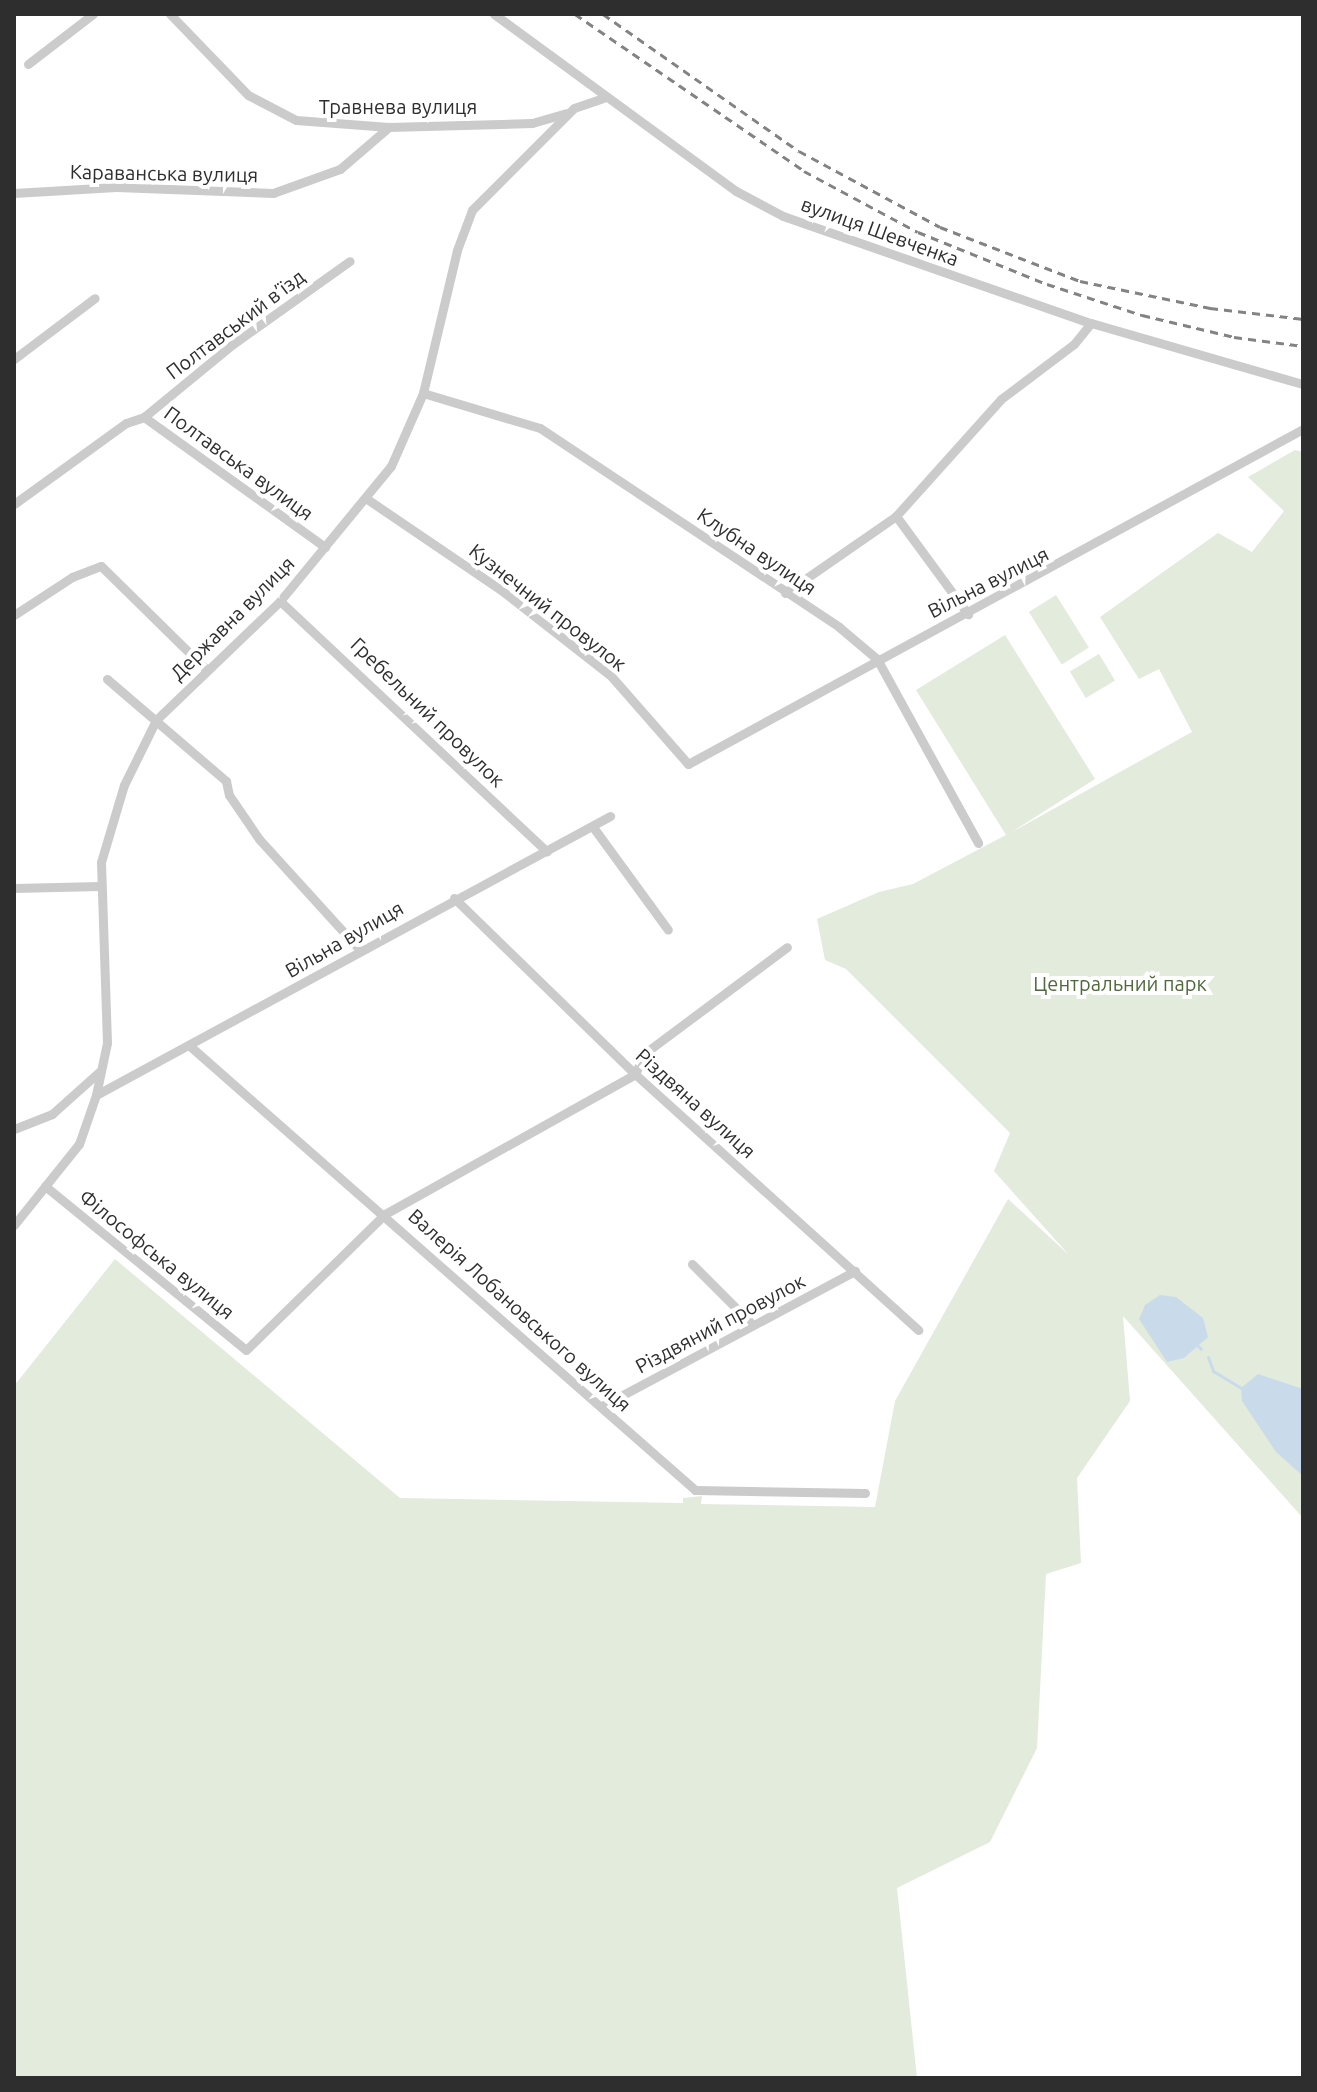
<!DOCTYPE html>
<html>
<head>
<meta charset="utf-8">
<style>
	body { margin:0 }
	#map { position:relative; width:1317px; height:2092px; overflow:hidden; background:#fff; font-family:Ubuntu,sans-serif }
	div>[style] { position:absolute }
	.green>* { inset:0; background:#e3ebdc; transform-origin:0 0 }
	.water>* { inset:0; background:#c9dbeb }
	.stream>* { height:3px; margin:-1.5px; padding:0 1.5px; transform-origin:1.5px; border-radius:1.5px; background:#c9dbeb }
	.street>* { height:9px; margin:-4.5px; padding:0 4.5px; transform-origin:4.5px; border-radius:4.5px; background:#cbcbcb }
	.rail>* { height:3px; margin-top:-1.5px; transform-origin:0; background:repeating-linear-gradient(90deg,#838383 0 8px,transparent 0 14px) }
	span { translate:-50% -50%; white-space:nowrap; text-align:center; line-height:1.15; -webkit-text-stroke:8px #fff; paint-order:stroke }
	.street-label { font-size:20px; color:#2e2e2e }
	.park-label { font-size:20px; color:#4f693d }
	.frame { position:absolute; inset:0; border:16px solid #2e2e2e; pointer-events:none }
</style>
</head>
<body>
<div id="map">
	<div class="green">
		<div style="clip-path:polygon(1295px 450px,1303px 452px,1303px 1518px,1123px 1316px,1130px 1401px,1077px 1478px,1081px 1563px,1046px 1574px,1037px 1748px,990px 1842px,897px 1888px,917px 2078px,14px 2078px,14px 1386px,115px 1259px,400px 1498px,683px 1503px,683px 1498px,702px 1496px,701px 1504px,875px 1507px,895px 1401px,1008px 1199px,1069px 1255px,994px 1171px,1010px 1133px,846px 969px,825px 960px,817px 919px,879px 892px,913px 884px,1006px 835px,916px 690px,1005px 635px,1095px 779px,1010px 833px,1192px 732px,1159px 669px,1139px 679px,1100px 617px,1218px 533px,1252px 552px,1284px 511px,1248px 477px)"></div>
		<div style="left:1056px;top:595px;width:62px;height:32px;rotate:58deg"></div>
		<div style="left:1099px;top:654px;width:31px;height:34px;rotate:59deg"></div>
	</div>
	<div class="water">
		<div style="clip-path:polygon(1160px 1295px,1176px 1297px,1203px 1318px,1208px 1337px,1184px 1358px,1167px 1362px,1139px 1319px,1145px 1305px)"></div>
		<div style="clip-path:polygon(1258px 1374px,1303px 1389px,1303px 1476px,1276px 1452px,1242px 1401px,1241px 1388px)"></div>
	</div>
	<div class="stream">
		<div style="left:1198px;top:1346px;width:4px;rotate:45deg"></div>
		<div style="left:1208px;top:1357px;width:15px;rotate:70deg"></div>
		<div style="left:1213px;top:1371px;width:33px;rotate:31deg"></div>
	</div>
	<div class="street">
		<div style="left:170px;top:14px;width:112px;rotate:46.1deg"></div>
		<div style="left:248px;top:95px;width:54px;rotate:27.5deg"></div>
		<div style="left:296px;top:120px;width:93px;rotate:4.3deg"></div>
		<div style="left:389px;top:127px;width:143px;rotate:-1.6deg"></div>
		<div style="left:532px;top:123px;width:35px;rotate:-16deg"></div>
		<div style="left:494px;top:14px;width:300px;rotate:36.2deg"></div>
		<div style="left:736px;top:191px;width:53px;rotate:28deg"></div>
		<div style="left:783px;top:216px;width:326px;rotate:19.2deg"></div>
		<div style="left:1091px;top:323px;width:221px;rotate:16.1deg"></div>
		<div style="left:28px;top:64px;width:82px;rotate:-37.6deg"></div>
		<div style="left:14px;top:193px;width:102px;rotate:-3.4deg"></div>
		<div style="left:116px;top:187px;width:157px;rotate:2.2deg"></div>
		<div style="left:273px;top:193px;width:71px;rotate:-19.7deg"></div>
		<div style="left:340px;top:169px;width:65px;rotate:-40.6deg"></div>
		<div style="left:14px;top:359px;width:101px;rotate:-37deg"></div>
		<div style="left:423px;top:393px;width:122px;rotate:16.7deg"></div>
		<div style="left:540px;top:428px;width:359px;rotate:33.6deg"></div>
		<div style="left:839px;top:627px;width:50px;rotate:40.1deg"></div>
		<div style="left:877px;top:659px;width:210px;rotate:61.2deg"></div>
		<div style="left:144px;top:417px;width:115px;rotate:-39.4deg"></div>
		<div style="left:233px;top:344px;width:143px;rotate:-35.4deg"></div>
		<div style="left:367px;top:499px;width:162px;rotate:34.2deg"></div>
		<div style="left:501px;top:590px;width:140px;rotate:38deg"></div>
		<div style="left:611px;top:676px;width:117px;rotate:48.8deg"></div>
		<div style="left:688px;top:764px;width:700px;rotate:-28.58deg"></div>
		<div style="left:14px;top:504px;width:138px;rotate:-35.9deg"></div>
		<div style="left:126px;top:423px;width:19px;rotate:-18deg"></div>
		<div style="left:144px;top:417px;width:223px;rotate:35.7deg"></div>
		<div style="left:896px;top:516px;width:122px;rotate:53.7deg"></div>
		<div style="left:785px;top:593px;width:135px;rotate:-34.7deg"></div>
		<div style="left:896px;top:516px;width:157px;rotate:-48.1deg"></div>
		<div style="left:1001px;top:399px;width:91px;rotate:-37deg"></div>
		<div style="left:1074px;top:344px;width:27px;rotate:-51deg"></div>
		<div style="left:280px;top:601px;width:366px;rotate:43.2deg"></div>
		<div style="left:14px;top:615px;width:69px;rotate:-33.2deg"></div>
		<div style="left:72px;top:577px;width:31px;rotate:-21deg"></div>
		<div style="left:101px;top:566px;width:148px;rotate:44.5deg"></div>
		<div style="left:107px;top:679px;width:157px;rotate:40.6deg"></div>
		<div style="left:226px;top:781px;width:14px;rotate:78deg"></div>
		<div style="left:229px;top:795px;width:53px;rotate:55.7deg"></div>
		<div style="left:259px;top:839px;width:150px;rotate:47.7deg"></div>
		<div style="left:593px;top:827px;width:127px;rotate:53.9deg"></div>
		<div style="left:14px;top:888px;width:86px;rotate:-1.3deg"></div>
		<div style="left:454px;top:898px;width:252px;rotate:44.2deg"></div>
		<div style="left:635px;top:1074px;width:382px;rotate:42.1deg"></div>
		<div style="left:191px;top:1047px;width:671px;rotate:41.31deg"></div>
		<div style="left:695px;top:1490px;width:170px;rotate:1deg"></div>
		<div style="left:96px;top:1095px;width:585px;rotate:-28.49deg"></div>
		<div style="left:14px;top:1129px;width:41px;rotate:-21.5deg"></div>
		<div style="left:52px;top:1114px;width:63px;rotate:-41.8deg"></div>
		<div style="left:45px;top:1186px;width:259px;rotate:39.2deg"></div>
		<div style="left:246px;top:1350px;width:194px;rotate:-44.4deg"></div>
		<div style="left:385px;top:1214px;width:287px;rotate:-29.2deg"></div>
		<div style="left:635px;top:1074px;width:23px;rotate:-65deg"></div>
		<div style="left:645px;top:1053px;width:177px;rotate:-36.7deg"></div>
		<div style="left:14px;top:1225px;width:104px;rotate:-51.3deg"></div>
		<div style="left:79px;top:1144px;width:52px;rotate:-70.9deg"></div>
		<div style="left:96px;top:1095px;width:53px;rotate:-78.1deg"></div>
		<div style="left:107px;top:1043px;width:181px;rotate:-91.9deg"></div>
		<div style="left:101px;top:862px;width:80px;rotate:-73.4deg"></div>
		<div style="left:124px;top:785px;width:72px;rotate:-63.8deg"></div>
		<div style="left:156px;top:720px;width:172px;rotate:-43.8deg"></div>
		<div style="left:280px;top:601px;width:175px;rotate:-50.6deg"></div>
		<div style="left:391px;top:466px;width:80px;rotate:-66.3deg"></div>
		<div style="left:423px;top:393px;width:147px;rotate:-76.6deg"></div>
		<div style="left:457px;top:250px;width:43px;rotate:-69.4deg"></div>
		<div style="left:472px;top:210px;width:144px;rotate:-45deg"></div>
		<div style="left:574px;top:108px;width:34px;rotate:-19deg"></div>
		<div style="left:692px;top:1264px;width:86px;rotate:45deg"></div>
		<div style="left:602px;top:1406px;width:287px;rotate:-28.1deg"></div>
	</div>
	<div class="rail">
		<div style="left:575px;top:14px;width:278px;rotate:34.4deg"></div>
		<div style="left:804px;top:171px;width:129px;rotate:28.2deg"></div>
		<div style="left:918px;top:232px;width:139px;rotate:22deg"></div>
		<div style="left:1047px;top:284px;width:100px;rotate:18.1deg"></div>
		<div style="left:1142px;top:315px;width:95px;rotate:13.4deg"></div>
		<div style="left:1234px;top:337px;width:70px;rotate:7.4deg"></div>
		<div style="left:603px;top:14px;width:239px;rotate:35deg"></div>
		<div style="left:799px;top:151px;width:160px;rotate:28.3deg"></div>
		<div style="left:940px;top:227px;width:150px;rotate:21.1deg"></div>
		<div style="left:1080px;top:281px;width:133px;rotate:11.7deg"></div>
		<div style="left:1210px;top:308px;width:94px;rotate:6.7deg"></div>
	</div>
	<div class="street-label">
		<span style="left:398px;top:106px">Травнева вулиця</span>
		<span style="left:164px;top:173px;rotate:1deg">Караванська вулиця</span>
		<span style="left:880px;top:231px;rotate:20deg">вулиця Шевченка</span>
		<span style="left:235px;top:324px;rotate:-37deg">Полтавський в’їзд</span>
		<span style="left:239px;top:463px;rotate:36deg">Полтавська вулиця</span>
		<span style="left:757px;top:551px;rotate:34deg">Клубна вулиця</span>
		<span style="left:988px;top:582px;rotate:-27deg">Вільна вулиця</span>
		<span style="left:548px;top:607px;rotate:38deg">Кузнечний провулок</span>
		<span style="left:232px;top:618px;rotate:-45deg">Державна вулиця</span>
		<span style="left:428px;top:712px;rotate:44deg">Гребельний провулок</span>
		<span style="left:344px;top:939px;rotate:-30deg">Вільна вулиця</span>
		<span style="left:696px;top:1103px;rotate:42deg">Різдвяна вулиця</span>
		<span style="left:157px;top:1254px;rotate:39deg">Філософська вулиця</span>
		<span style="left:520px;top:1310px;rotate:42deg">Валерія Лобановського вулиця</span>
		<span style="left:720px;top:1323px;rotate:-28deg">Різдвяний провулок</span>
	</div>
	<div class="park-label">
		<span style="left:1120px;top:983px">Центральний парк</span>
	</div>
	<div class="frame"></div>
</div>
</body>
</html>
